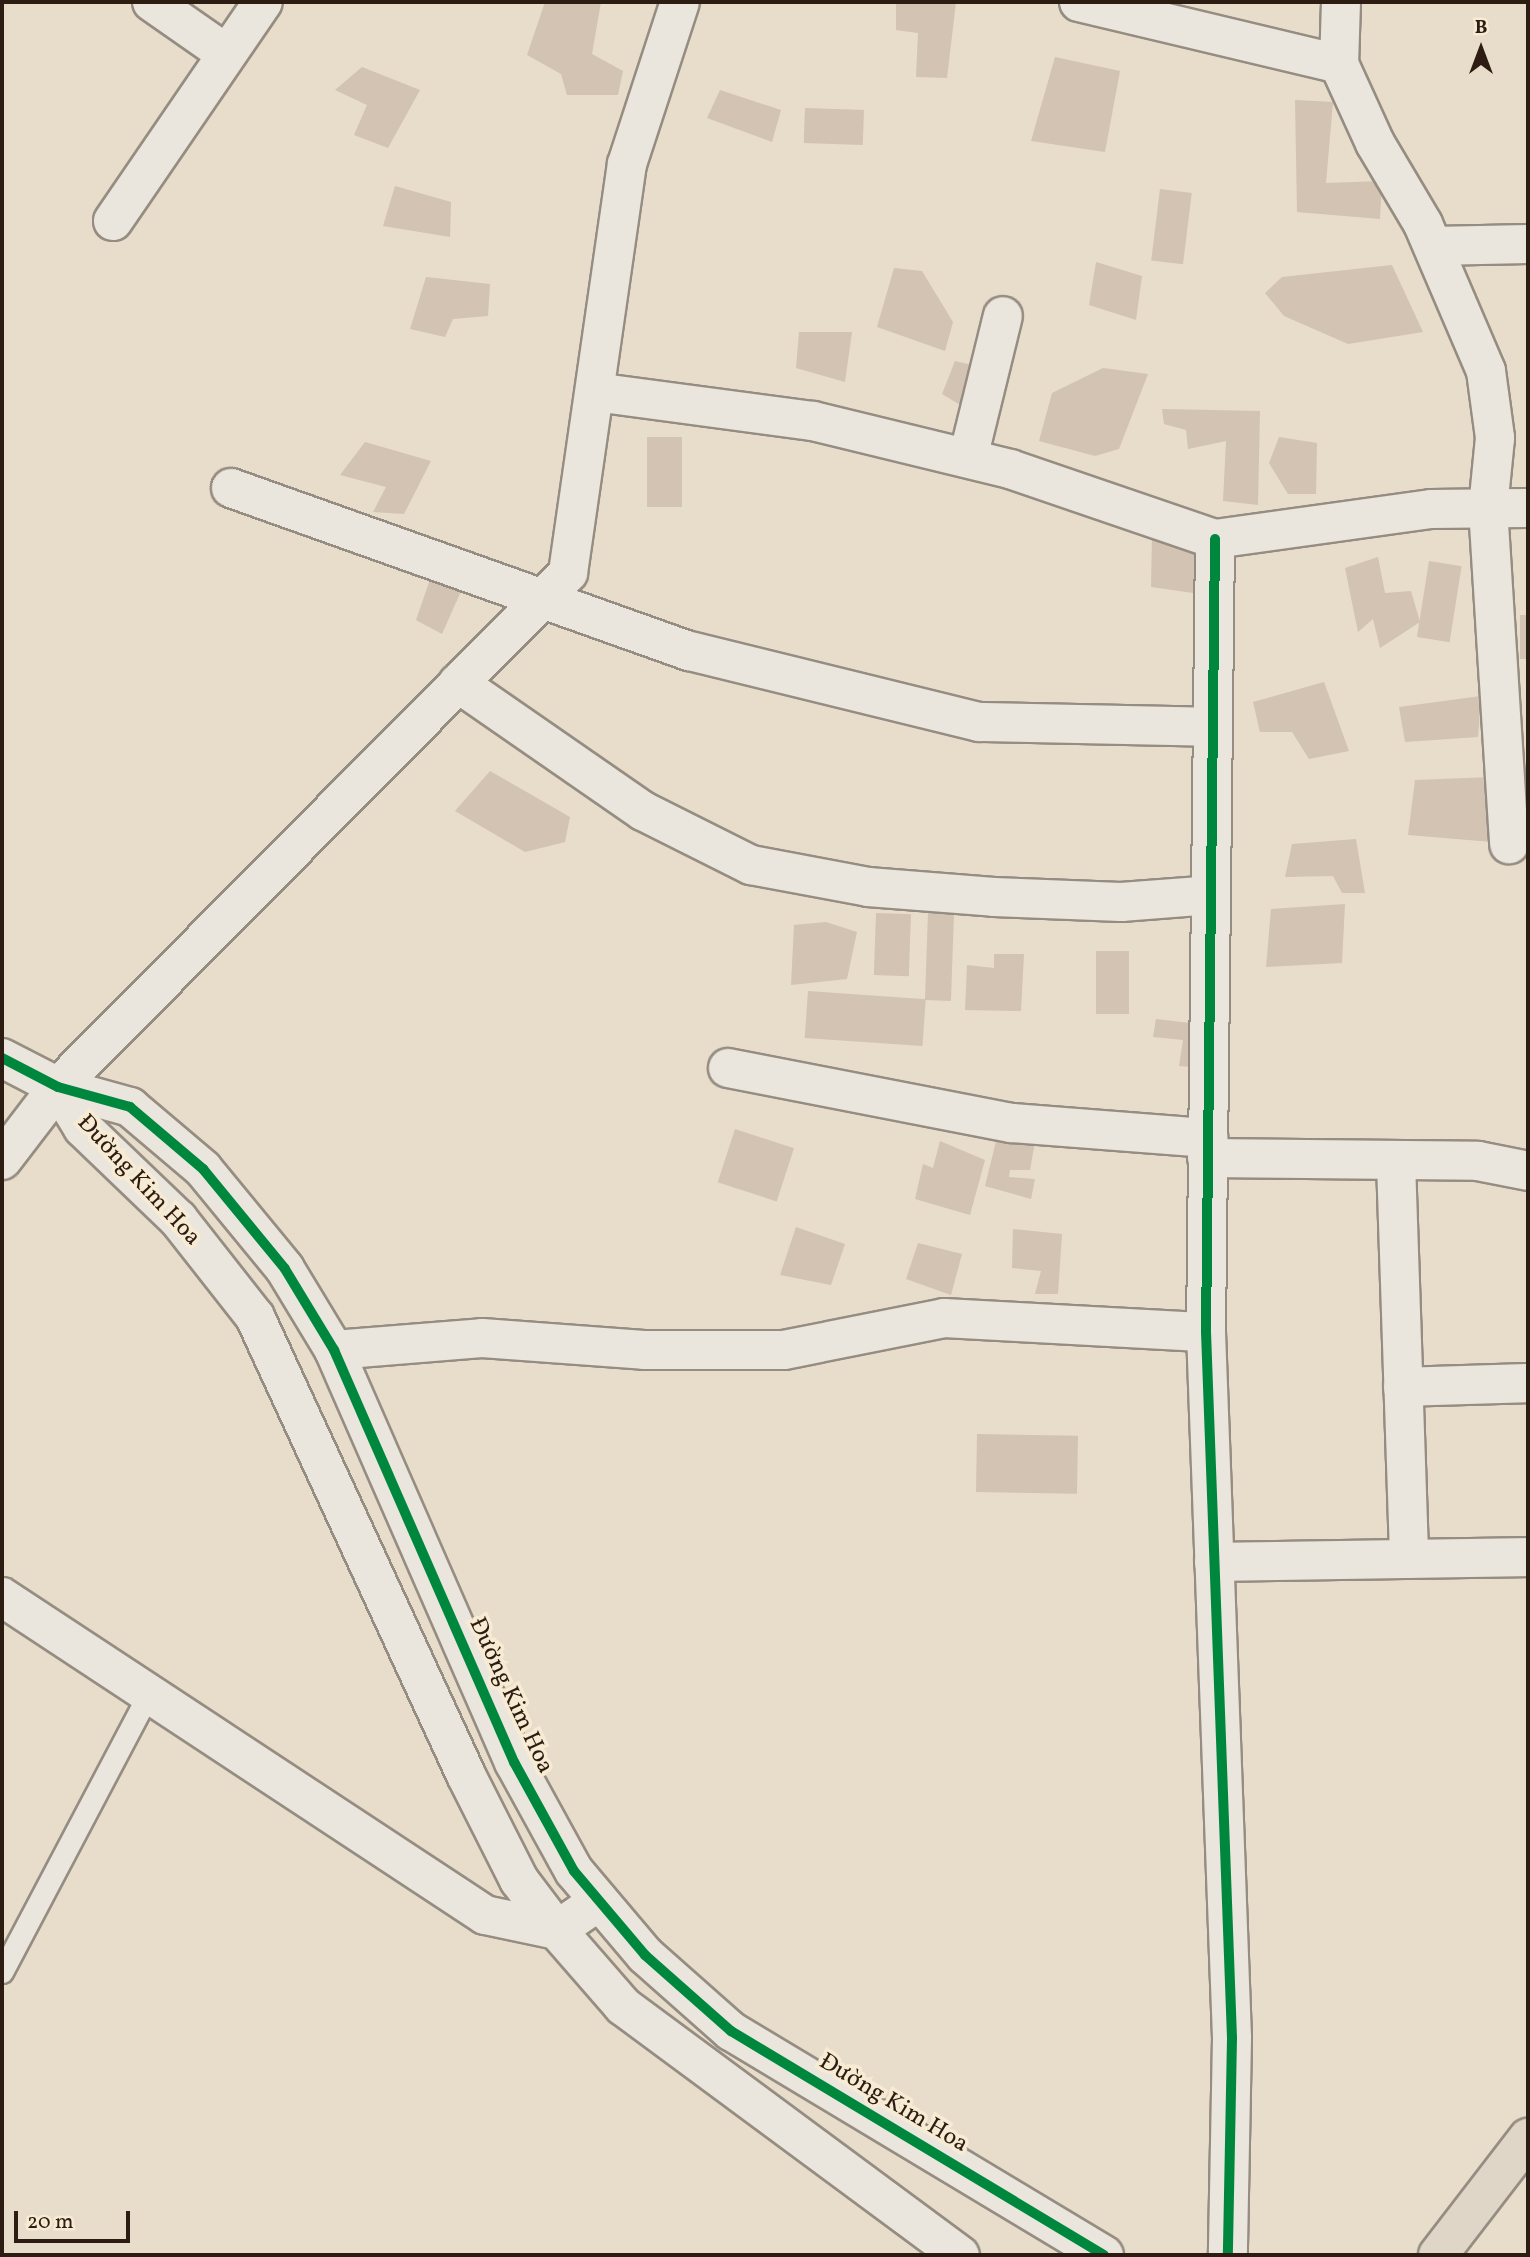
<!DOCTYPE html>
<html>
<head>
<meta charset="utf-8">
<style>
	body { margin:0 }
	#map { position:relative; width:1530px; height:2257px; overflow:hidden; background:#e8dcca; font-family:Vollkorn,serif }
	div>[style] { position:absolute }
	.building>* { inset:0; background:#d2c3b3; transform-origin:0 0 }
	.roads { filter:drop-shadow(2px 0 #968d82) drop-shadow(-2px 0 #968d82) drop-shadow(0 2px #968d82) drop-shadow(0 -2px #968d82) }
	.service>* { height:21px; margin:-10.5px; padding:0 10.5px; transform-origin:10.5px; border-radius:10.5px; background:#ebe6dd }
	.minor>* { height:38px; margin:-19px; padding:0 19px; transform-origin:19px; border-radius:19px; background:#ebe6dd }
	.tertiary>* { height:38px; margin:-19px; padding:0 19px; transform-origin:19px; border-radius:19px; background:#ebe6dd }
	.primary>* { height:38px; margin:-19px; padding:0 19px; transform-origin:19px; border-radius:19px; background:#dfd6c7 }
	.cycleway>* { height:10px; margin:-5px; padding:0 5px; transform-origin:5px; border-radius:5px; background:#00873e }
	span { translate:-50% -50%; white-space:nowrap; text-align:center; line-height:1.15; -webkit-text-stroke:7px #f8ebd4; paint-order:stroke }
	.street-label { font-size:24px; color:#2c1c11 }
	.frame { position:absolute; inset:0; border:4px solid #2c1c11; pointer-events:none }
	.north { position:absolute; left:1446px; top:14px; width:70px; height:70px; -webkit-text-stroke:5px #f8ebd4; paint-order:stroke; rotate:0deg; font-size:19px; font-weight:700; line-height:28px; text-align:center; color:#2c1c11 }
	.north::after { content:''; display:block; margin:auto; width:24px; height:32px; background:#2c1c11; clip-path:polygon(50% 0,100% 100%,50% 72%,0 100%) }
	.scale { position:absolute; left:14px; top:2211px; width:116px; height:32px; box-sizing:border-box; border:4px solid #2c1c11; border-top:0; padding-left:9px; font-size:21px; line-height:24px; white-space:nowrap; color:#2c1c11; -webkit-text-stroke:5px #f8ebd4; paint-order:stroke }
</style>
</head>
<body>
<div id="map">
	<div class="building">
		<div style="clip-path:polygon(545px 2px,601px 2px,592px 54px,623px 71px,618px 95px,567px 95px,561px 74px,527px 55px)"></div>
		<div style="clip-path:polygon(896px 2px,956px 2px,947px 78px,916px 77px,918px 33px,896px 30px)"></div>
		<div style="clip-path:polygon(1055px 57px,1120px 71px,1105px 152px,1031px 141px)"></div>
		<div style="clip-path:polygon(362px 67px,420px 90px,388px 148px,354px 135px,367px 105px,335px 90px)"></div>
		<div style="clip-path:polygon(720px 90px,781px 110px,772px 142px,707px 118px)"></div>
		<div style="clip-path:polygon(1295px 100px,1333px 102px,1326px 183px,1382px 181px,1380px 219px,1297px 212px)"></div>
		<div style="left:805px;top:108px;width:59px;height:35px;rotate:2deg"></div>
		<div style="clip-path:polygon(395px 186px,451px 202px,450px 237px,383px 226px)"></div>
		<div style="left:1160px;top:189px;width:32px;height:72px;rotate:7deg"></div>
		<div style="clip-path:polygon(1096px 262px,1142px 276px,1136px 320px,1089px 305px)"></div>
		<div style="clip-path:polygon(1392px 265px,1423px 332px,1348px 344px,1284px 316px,1265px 293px,1282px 277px)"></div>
		<div style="clip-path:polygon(894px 268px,922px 271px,953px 322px,945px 351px,877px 327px)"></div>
		<div style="clip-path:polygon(426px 277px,490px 284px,488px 316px,453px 319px,445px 337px,410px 329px)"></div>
		<div style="clip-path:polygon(799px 332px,852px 332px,845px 382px,796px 368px)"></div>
		<div style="clip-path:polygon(955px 361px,984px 368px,972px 412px,942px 394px)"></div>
		<div style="clip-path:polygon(1103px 368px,1148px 374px,1119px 449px,1095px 456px,1039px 441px,1052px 393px)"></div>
		<div style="clip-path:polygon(1162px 409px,1260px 411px,1258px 505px,1223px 501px,1226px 441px,1188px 449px,1186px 430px,1164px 424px)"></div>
		<div style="left:647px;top:437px;width:35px;height:70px"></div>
		<div style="clip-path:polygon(1279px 437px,1317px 443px,1316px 494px,1288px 494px,1269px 463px)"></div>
		<div style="clip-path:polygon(365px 442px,431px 461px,404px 514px,373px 512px,386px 487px,340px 475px)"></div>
		<div style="clip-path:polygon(1152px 536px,1214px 546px,1214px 596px,1151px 587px)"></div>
		<div style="clip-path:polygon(1378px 557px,1385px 593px,1411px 591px,1420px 622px,1380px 648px,1373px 619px,1358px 632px,1345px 568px)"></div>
		<div style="left:1429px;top:561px;width:33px;height:77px;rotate:9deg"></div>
		<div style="clip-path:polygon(434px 568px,466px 580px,442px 634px,416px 620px)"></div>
		<div style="left:1520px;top:615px;width:8px;height:44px"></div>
		<div style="clip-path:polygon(1324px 682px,1349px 751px,1309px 759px,1292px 732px,1260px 732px,1253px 702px)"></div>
		<div style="clip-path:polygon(1481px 696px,1478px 737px,1405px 742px,1399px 707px)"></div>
		<div style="clip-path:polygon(490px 771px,570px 817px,565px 842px,525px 852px,455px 811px)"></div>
		<div style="clip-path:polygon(1492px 777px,1492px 842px,1408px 835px,1415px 780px)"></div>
		<div style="clip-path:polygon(1356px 839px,1365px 893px,1342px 893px,1333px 876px,1285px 877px,1292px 844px)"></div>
		<div style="clip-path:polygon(1345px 904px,1342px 963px,1266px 967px,1271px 909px)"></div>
		<div style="left:876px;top:913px;width:35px;height:62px;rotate:2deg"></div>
		<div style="left:954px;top:913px;width:88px;height:26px;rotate:92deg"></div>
		<div style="clip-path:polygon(826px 922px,857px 932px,847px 979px,791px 985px,794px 925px)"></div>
		<div style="left:1129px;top:951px;width:63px;height:33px;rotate:90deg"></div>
		<div style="clip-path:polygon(994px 954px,1024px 954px,1021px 1011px,965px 1010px,967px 965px,994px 968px)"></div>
		<div style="left:808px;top:991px;width:118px;height:47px;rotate:4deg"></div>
		<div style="clip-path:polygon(1156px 1019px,1199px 1024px,1202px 1068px,1179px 1066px,1183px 1040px,1153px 1037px)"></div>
		<div style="left:735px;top:1129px;width:62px;height:56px;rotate:18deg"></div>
		<div style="clip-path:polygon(999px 1129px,1036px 1136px,1030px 1170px,1010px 1170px,1009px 1177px,1035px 1179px,1031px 1199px,985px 1186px)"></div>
		<div style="clip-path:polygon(940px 1141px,985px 1160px,970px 1215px,915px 1199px,923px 1164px,933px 1168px)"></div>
		<div style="clip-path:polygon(796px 1227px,845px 1244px,831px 1285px,780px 1275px)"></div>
		<div style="clip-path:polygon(1013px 1229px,1062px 1234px,1058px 1294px,1035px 1294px,1041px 1271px,1012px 1268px)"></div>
		<div style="clip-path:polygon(918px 1243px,962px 1254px,951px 1295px,906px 1279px)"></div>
		<div style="left:977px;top:1434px;width:101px;height:58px;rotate:1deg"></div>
	</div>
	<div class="roads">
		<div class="service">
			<div style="left:2px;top:1972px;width:318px;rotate:-62.2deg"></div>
		</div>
		<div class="minor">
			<div style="left:152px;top:2px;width:89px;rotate:34.9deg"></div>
			<div style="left:1079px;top:2px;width:267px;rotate:13.4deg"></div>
			<div style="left:1341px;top:2px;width:62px;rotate:91.8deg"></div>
			<div style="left:1339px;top:64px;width:87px;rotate:65.5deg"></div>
			<div style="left:1375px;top:143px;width:94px;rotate:59.3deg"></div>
			<div style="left:1423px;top:224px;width:160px;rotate:66.8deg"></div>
			<div style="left:1486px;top:371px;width:68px;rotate:82.3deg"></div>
			<div style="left:1495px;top:438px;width:70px;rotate:95.7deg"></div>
			<div style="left:1488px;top:508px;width:337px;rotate:86.4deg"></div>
			<div style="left:113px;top:221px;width:265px;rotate:-55.6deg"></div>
			<div style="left:1433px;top:246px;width:95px;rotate:-1.2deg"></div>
			<div style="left:595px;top:392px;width:220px;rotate:7.6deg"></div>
			<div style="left:813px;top:421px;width:203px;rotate:13.7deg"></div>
			<div style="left:1010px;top:469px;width:217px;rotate:18.9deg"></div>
			<div style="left:1215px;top:539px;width:218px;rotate:-7.9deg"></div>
			<div style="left:1431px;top:509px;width:97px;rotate:-0.6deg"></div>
			<div style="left:968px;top:458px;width:146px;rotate:-76.2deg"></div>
			<div style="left:231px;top:488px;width:487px;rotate:19.6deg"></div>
			<div style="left:690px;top:651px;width:298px;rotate:13.8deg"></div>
			<div style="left:979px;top:722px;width:234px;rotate:1.2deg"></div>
			<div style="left:1215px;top:539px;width:793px;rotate:90.65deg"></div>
			<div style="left:1206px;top:1332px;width:706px;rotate:87.89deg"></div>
			<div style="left:1232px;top:2038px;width:217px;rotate:91.1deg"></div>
			<div style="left:458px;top:683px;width:225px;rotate:34.7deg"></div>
			<div style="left:643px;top:811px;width:121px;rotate:26.6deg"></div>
			<div style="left:751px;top:865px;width:119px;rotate:10.6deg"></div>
			<div style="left:868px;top:887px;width:126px;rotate:4.5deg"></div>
			<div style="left:994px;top:897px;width:127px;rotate:2.3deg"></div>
			<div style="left:1121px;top:902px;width:90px;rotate:-4.4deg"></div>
			<div style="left:728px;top:1068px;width:289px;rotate:11deg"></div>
			<div style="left:1012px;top:1123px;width:197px;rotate:4.4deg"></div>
			<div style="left:1207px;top:1158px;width:271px;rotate:0.6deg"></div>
			<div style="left:1478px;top:1161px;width:51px;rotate:11.3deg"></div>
			<div style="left:2px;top:1160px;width:92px;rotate:-52.5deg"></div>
			<div style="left:58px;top:1087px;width:724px;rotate:-45.22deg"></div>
			<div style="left:568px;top:573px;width:413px;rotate:-81.8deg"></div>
			<div style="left:627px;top:164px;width:170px;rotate:-71.9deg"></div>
			<div style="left:1396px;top:1162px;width:397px;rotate:88.1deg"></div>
			<div style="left:334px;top:1350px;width:148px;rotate:-4.6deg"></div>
			<div style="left:482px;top:1338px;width:162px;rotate:4.2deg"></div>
			<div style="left:644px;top:1350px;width:140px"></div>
			<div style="left:784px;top:1350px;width:163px;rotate:-11.3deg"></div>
			<div style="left:944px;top:1318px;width:262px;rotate:3.1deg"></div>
			<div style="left:1403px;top:1387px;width:125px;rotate:-1.8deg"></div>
			<div style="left:1214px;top:1562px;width:314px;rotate:-0.9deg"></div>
			<div style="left:2px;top:1597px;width:578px;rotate:33.36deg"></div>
			<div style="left:485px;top:1915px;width:74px;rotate:11.8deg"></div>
			<div style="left:557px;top:1930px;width:51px;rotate:-34.6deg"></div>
		</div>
		<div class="tertiary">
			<div style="left:2px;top:1058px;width:63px;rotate:27.4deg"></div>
			<div style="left:58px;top:1087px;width:75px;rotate:15.5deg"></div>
			<div style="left:130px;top:1107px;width:96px;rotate:40.3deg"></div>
			<div style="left:203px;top:1169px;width:129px;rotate:50.6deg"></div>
			<div style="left:285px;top:1269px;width:95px;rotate:58.8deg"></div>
			<div style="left:334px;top:1350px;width:450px;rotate:66.4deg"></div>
			<div style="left:514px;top:1762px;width:124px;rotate:61.2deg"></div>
			<div style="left:574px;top:1871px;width:110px;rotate:49.8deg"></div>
			<div style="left:645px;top:1955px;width:115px;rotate:41.5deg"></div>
			<div style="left:731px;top:2031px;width:435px;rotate:31deg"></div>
			<div style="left:58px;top:1087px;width:48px;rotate:58.6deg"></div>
			<div style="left:83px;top:1128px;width:132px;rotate:43.8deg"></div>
			<div style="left:178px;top:1219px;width:125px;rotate:51.8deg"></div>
			<div style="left:255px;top:1317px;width:504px;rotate:65.26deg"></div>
			<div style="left:466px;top:1775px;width:118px;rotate:63.2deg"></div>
			<div style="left:519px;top:1880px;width:63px;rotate:52.8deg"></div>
			<div style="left:557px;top:1930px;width:101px;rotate:49deg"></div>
			<div style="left:623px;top:2006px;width:419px;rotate:36.5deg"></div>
		</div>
		<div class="primary">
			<div style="left:1438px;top:2255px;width:148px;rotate:-52.4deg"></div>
		</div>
	</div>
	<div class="cycleway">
		<div style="left:1215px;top:539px;width:793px;rotate:90.65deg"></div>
		<div style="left:1206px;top:1332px;width:706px;rotate:87.89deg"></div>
		<div style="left:1232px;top:2038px;width:217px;rotate:91.1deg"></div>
		<div style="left:2px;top:1058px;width:63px;rotate:27.4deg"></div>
		<div style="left:58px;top:1087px;width:75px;rotate:15.5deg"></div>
		<div style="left:130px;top:1107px;width:96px;rotate:40.3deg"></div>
		<div style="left:203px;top:1169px;width:129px;rotate:50.6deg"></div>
		<div style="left:285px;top:1269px;width:95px;rotate:58.8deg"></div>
		<div style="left:334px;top:1350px;width:450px;rotate:66.4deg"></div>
		<div style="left:514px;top:1762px;width:124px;rotate:61.2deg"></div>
		<div style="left:574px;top:1871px;width:110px;rotate:49.8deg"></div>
		<div style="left:645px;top:1955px;width:115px;rotate:41.5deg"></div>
		<div style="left:731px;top:2031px;width:435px;rotate:31deg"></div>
	</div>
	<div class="street-label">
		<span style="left:138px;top:1181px;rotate:47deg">Đường Kim Hoa</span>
		<span style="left:510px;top:1696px;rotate:65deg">Đường Kim Hoa</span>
		<span style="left:893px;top:2104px;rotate:31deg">Đường Kim Hoa</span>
	</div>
	<div class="frame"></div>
	<div class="north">B</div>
	<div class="scale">20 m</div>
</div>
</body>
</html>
